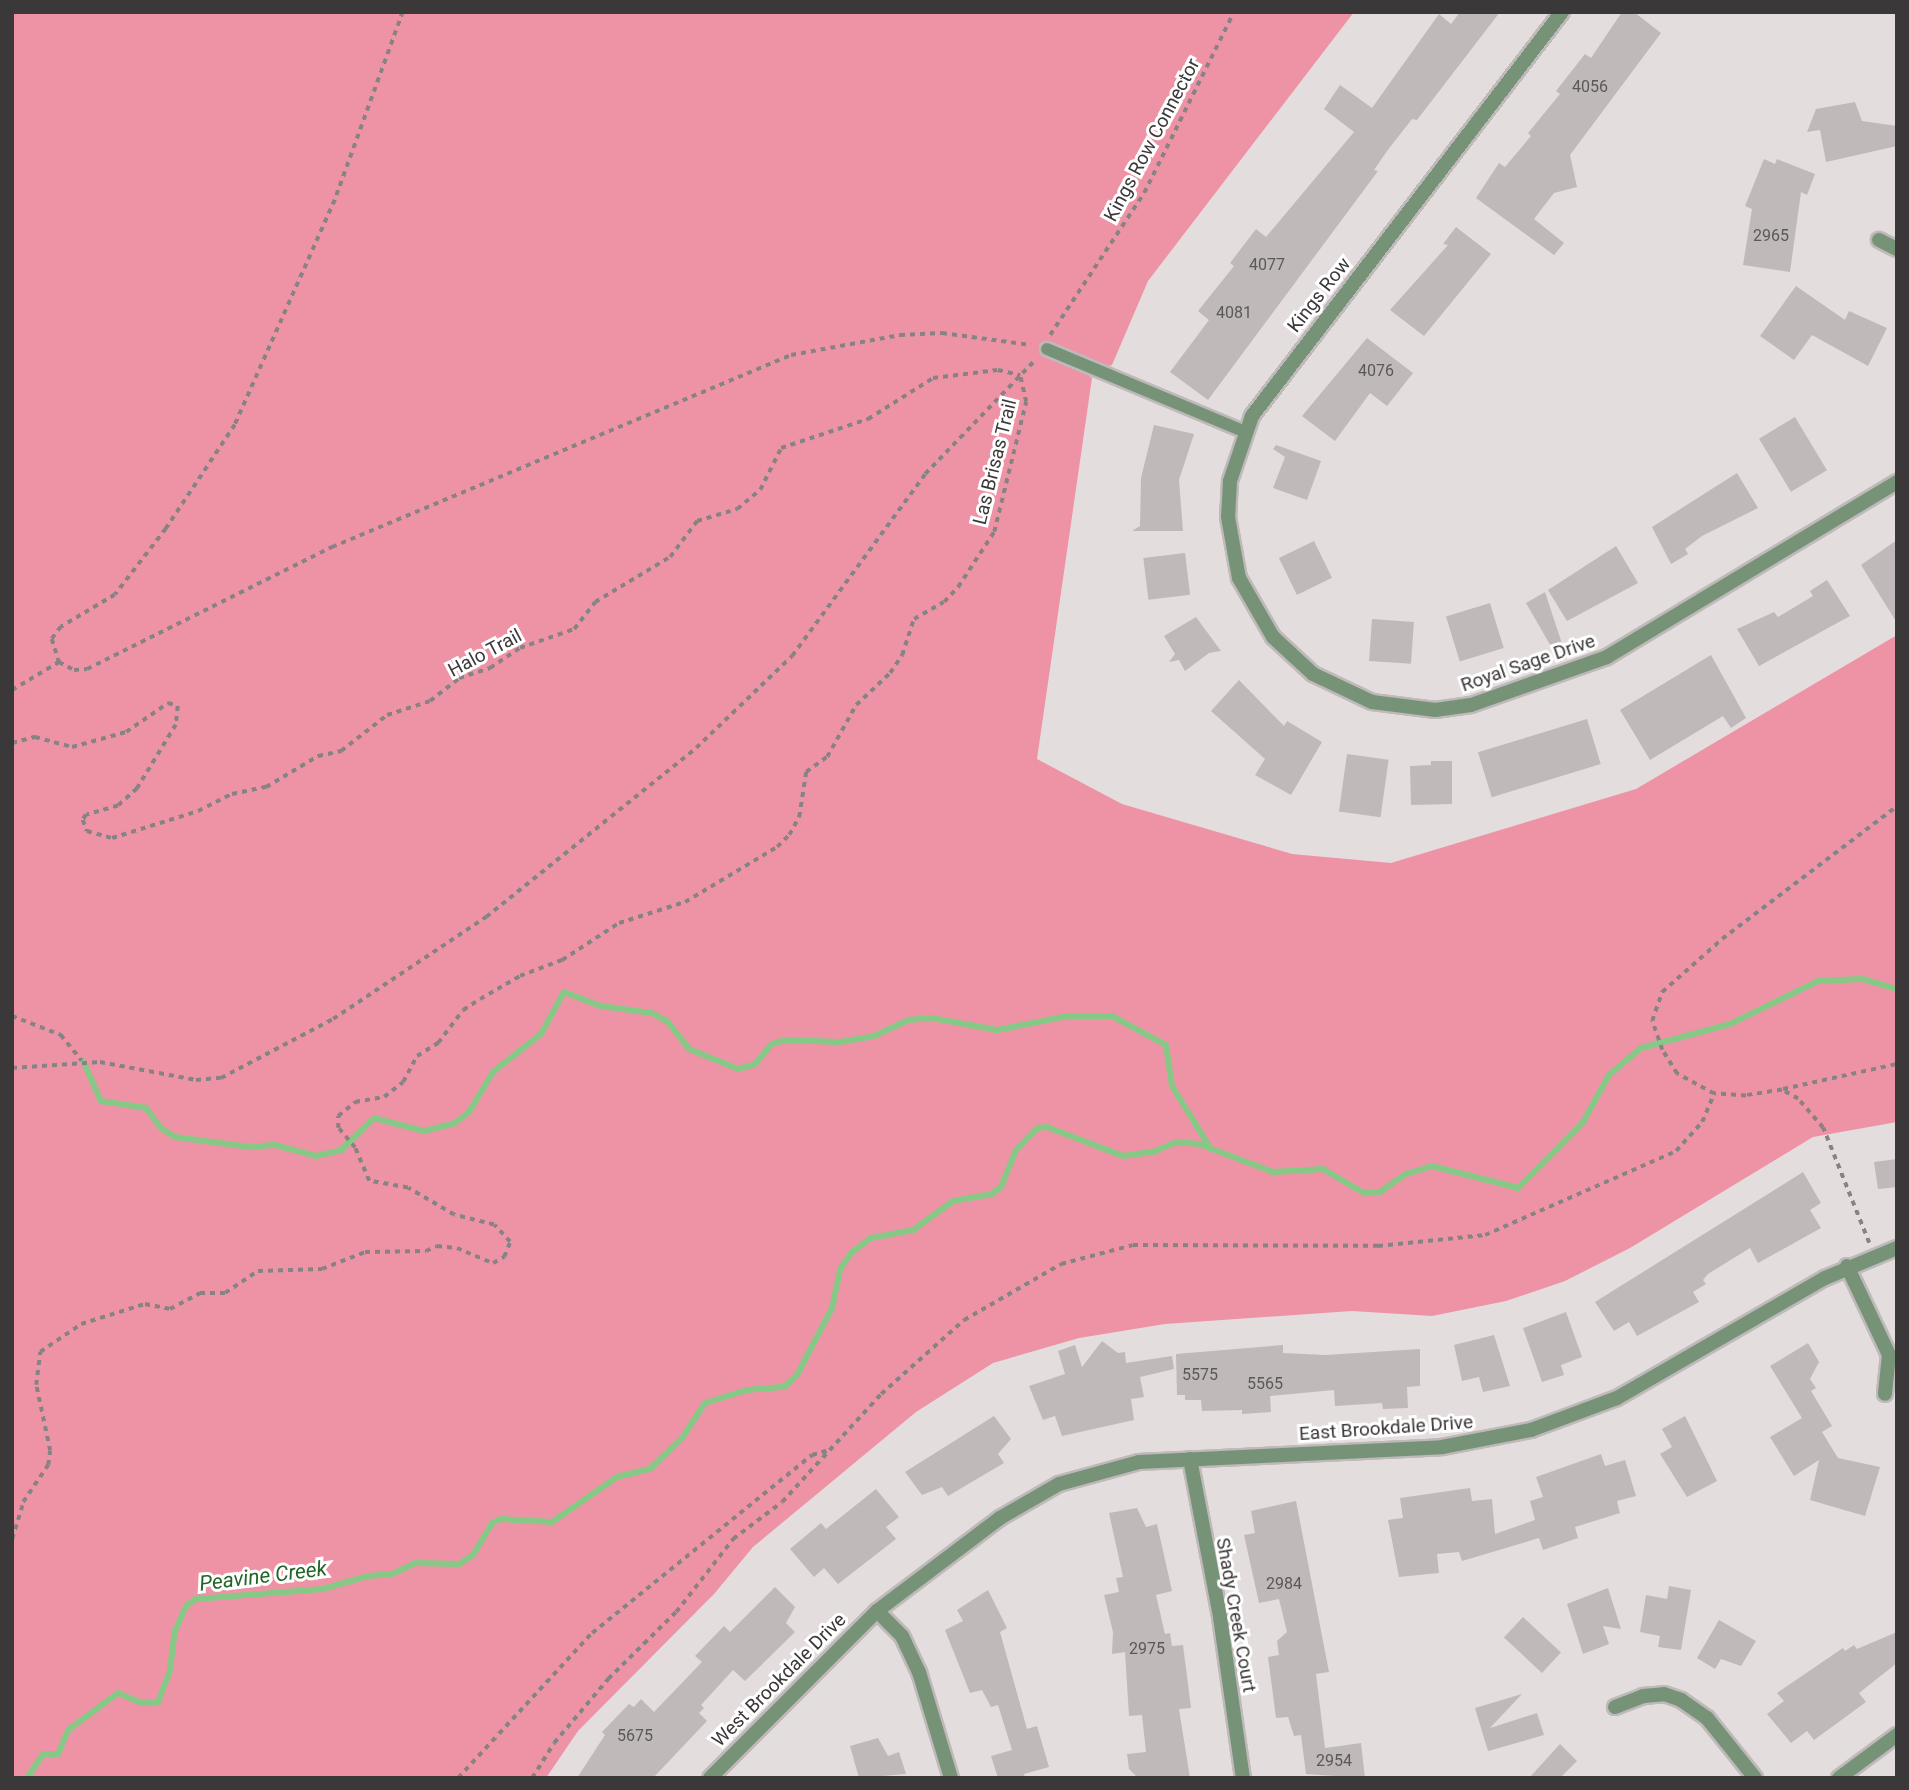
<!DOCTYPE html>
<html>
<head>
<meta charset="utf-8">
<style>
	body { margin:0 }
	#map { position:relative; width:1909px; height:1790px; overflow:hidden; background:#e4ddde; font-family:Roboto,sans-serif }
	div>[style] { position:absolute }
	.green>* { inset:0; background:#ee93a6 }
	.stream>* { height:6px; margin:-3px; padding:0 3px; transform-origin:3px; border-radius:3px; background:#86c986 }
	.building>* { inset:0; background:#bfb9ba; transform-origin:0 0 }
	.path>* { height:3.5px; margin-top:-1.75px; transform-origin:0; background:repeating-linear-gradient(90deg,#878384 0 5px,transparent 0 10px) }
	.roads { filter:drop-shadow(2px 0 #bfb9ba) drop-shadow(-2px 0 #bfb9ba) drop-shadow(0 2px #bfb9ba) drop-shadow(0 -2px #bfb9ba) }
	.lane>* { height:12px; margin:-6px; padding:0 6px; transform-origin:6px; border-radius:6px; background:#779377 }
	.street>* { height:14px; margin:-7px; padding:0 7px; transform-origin:7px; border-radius:7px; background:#779377 }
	span { translate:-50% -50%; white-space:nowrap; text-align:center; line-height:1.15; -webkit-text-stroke:6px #fff; paint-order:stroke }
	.number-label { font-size:16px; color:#5c5859 }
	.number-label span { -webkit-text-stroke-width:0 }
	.street-label { font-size:19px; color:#3b3839 }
	.water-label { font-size:21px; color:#216426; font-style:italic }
	.frame { position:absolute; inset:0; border:14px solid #3b3839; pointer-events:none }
</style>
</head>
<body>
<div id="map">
	<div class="green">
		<div style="clip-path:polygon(12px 12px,1354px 12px,1148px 281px,1112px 365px,1086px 373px,1092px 378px,1037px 759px,1122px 804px,1292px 854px,1391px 863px,1636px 789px,1897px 635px,1897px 1122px,1813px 1137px,1630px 1248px,1565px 1281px,1506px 1301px,1432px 1316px,1352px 1311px,1165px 1324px,1079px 1338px,993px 1363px,916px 1412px,753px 1547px,714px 1594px,578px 1731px,546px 1778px,12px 1778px)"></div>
	</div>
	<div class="stream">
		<div style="left:83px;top:1061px;width:44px;rotate:65.8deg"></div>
		<div style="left:101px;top:1101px;width:46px;rotate:8.8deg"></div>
		<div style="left:146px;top:1108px;width:25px;rotate:53deg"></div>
		<div style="left:161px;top:1128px;width:17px;rotate:33deg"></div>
		<div style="left:175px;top:1137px;width:76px;rotate:7.6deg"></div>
		<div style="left:250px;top:1147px;width:25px;rotate:-5deg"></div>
		<div style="left:275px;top:1145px;width:42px;rotate:15deg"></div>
		<div style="left:316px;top:1156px;width:26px;rotate:-13deg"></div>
		<div style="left:341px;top:1150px;width:46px;rotate:-44.1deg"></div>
		<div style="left:374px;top:1118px;width:52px;rotate:14.6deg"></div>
		<div style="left:424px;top:1131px;width:32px;rotate:-14deg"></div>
		<div style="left:455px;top:1123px;width:18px;rotate:-38deg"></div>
		<div style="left:469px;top:1112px;width:47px;rotate:-59deg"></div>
		<div style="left:493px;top:1072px;width:61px;rotate:-38.4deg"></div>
		<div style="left:541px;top:1034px;width:48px;rotate:-61.3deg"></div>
		<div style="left:564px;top:992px;width:40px;rotate:21deg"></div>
		<div style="left:601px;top:1006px;width:51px;rotate:7.8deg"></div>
		<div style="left:652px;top:1013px;width:18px;rotate:29deg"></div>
		<div style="left:668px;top:1022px;width:34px;rotate:52deg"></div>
		<div style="left:689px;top:1049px;width:53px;rotate:22.2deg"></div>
		<div style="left:738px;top:1069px;width:18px;rotate:-16deg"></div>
		<div style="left:755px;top:1064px;width:26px;rotate:-50deg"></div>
		<div style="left:772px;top:1044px;width:14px;rotate:-17deg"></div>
		<div style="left:785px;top:1040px;width:55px;rotate:2.1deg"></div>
		<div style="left:840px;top:1042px;width:35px;rotate:-10deg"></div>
		<div style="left:874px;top:1036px;width:38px;rotate:-25deg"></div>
		<div style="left:908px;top:1020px;width:24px;rotate:-5deg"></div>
		<div style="left:932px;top:1018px;width:66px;rotate:10.5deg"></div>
		<div style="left:997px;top:1030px;width:72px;rotate:-11.2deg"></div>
		<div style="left:1068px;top:1016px;width:44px"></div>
		<div style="left:1112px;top:1016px;width:61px;rotate:28.2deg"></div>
		<div style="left:1166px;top:1045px;width:41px;rotate:81.7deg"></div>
		<div style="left:1172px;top:1086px;width:70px;rotate:58.3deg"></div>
		<div style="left:27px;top:1778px;width:29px;rotate:-56deg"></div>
		<div style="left:43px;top:1754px;width:15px"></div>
		<div style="left:58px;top:1754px;width:26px;rotate:-67deg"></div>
		<div style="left:68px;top:1730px;width:62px;rotate:-36.5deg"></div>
		<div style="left:118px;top:1693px;width:25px;rotate:23deg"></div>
		<div style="left:141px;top:1703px;width:17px;rotate:-3deg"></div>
		<div style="left:158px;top:1702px;width:34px;rotate:-69deg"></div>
		<div style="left:170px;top:1670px;width:39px;rotate:-83deg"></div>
		<div style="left:175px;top:1631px;width:27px;rotate:-66deg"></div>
		<div style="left:186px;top:1606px;width:12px;rotate:-35deg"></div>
		<div style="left:196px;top:1599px;width:127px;rotate:-4.5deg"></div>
		<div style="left:323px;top:1589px;width:47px;rotate:-16.1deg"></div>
		<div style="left:368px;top:1576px;width:24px;rotate:-5deg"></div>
		<div style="left:392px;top:1574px;width:26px;rotate:-25deg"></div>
		<div style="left:416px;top:1563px;width:43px;rotate:1.3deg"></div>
		<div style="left:459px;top:1564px;width:17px;rotate:-33deg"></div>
		<div style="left:473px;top:1555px;width:37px;rotate:-59deg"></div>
		<div style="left:492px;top:1523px;width:10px;rotate:-24deg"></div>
		<div style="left:501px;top:1519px;width:51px;rotate:3.4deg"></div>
		<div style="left:552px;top:1522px;width:79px;rotate:-34.7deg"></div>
		<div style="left:617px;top:1477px;width:34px;rotate:-14deg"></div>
		<div style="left:650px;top:1469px;width:45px;rotate:-44.1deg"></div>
		<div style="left:682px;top:1438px;width:42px;rotate:-56.7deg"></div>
		<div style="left:705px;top:1403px;width:44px;rotate:-17.2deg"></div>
		<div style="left:747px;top:1390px;width:37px;rotate:-5deg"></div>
		<div style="left:784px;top:1387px;width:18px;rotate:-43deg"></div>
		<div style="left:797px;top:1375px;width:76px;rotate:-62.4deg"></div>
		<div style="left:832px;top:1308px;width:40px;rotate:-78deg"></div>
		<div style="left:840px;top:1269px;width:19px;rotate:-55deg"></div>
		<div style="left:851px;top:1253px;width:25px;rotate:-37deg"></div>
		<div style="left:871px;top:1238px;width:43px;rotate:-10.8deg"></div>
		<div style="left:913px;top:1230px;width:49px;rotate:-35.9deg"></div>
		<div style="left:953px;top:1201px;width:40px;rotate:-10deg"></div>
		<div style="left:992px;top:1194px;width:11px;rotate:-38deg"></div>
		<div style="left:1001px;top:1187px;width:40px;rotate:-68deg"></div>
		<div style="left:1016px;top:1150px;width:30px;rotate:-46deg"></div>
		<div style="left:1037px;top:1128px;width:10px;rotate:-6deg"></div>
		<div style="left:1047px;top:1127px;width:81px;rotate:20.9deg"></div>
		<div style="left:1123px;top:1156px;width:30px;rotate:-8deg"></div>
		<div style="left:1153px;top:1152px;width:26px;rotate:-23deg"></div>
		<div style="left:1177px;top:1142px;width:22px;rotate:5deg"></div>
		<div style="left:1199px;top:1144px;width:79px;rotate:20.7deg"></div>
		<div style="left:1273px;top:1172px;width:50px;rotate:-3.4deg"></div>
		<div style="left:1323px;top:1169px;width:48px;rotate:30.3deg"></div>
		<div style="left:1364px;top:1193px;width:16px;rotate:-4deg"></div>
		<div style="left:1380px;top:1192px;width:32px;rotate:-35deg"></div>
		<div style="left:1406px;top:1174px;width:27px;rotate:-17deg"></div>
		<div style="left:1432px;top:1166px;width:89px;rotate:14.3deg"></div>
		<div style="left:1518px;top:1188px;width:93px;rotate:-45.4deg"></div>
		<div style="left:1583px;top:1122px;width:54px;rotate:-61deg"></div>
		<div style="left:1609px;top:1075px;width:42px;rotate:-40.2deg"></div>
		<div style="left:1641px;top:1048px;width:92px;rotate:-15.1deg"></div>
		<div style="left:1730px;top:1024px;width:98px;rotate:-26deg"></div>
		<div style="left:1818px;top:981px;width:44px;rotate:-2.6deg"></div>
		<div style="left:1862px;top:979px;width:36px;rotate:16deg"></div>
	</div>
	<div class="building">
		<div style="clip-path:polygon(1460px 12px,1500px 12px,1417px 120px,1412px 119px,1387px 151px,1374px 170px,1378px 171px,1208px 400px,1170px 372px,1209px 320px,1198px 311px,1234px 266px,1230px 263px,1256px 229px,1266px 237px,1354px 132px,1324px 109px,1340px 85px,1372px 108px,1439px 14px,1451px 24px)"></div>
		<div style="clip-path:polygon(1622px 12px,1634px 12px,1661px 33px,1570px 155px,1577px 187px,1554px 193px,1534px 219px,1564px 243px,1554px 255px,1476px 198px,1499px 163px,1505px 167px,1531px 136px,1528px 133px,1560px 94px,1556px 91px,1585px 54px,1591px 58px)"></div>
		<div style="clip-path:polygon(1855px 102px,1862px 121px,1897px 126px,1897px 146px,1826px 162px,1820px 130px,1807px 132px,1816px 109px)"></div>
		<div style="clip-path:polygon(1764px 159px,1775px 164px,1777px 159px,1815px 174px,1807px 195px,1801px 192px,1790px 272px,1743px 265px,1752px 209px,1745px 206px)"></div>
		<div style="clip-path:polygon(1456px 227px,1491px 254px,1424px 336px,1390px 310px,1448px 245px,1443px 244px)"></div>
		<div style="clip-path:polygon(1796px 286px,1845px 320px,1849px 311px,1887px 328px,1868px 366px,1812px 335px,1794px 360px,1760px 336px)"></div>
		<div style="clip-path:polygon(1367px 338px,1413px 373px,1387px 406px,1370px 393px,1335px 441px,1302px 416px)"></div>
		<div style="left:1795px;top:417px;width:62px;height:42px;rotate:59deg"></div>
		<div style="clip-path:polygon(1154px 425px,1194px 434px,1179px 480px,1183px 531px,1132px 531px,1140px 526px,1141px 478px)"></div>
		<div style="clip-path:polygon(1276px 445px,1321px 461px,1307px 500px,1273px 488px,1285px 457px,1273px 449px)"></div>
		<div style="clip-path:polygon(1737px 473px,1758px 508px,1702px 536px,1685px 549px,1688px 554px,1671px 564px,1652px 527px)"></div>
		<div style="clip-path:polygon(1897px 540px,1897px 623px,1861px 565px)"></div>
		<div style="left:1314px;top:541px;width:41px;height:39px;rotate:64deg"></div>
		<div style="clip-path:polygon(1616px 546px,1638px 583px,1567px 621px,1548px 590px)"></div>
		<div style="left:1185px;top:553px;width:42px;height:42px;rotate:83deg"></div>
		<div style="clip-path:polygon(1827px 580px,1850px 616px,1759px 666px,1737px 629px,1774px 612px,1778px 617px,1813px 596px,1810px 591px)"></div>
		<div style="clip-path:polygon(1545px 592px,1567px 659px,1560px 662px,1526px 603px)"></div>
		<div style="left:1490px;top:603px;width:47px;height:46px;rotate:73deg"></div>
		<div style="clip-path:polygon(1196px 617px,1221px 651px,1209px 653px,1185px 671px,1179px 660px,1169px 662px,1175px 654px,1164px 636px)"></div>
		<div style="left:1372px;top:619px;width:42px;height:42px;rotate:4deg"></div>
		<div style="clip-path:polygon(1711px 655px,1746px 718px,1731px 728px,1723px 716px,1650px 760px,1620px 710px)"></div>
		<div style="clip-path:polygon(1239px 680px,1284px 726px,1287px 721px,1322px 742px,1291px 795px,1255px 775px,1265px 759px,1211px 711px)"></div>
		<div style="left:1587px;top:719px;width:47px;height:114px;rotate:73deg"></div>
		<div style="left:1347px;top:754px;width:42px;height:58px;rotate:8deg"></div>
		<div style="clip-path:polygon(1431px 761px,1452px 761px,1452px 804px,1411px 805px,1410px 766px,1431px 765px)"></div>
		<div style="clip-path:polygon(1897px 1159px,1897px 1187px,1878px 1189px,1874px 1162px)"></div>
		<div style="clip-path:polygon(1803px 1172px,1821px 1203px,1810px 1210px,1821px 1228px,1758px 1263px,1750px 1248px,1708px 1274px,1703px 1280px,1706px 1284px,1693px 1292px,1699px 1302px,1637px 1336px,1629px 1322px,1614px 1331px,1595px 1302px)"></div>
		<div style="clip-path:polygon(1566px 1312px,1582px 1357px,1561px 1365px,1564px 1375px,1542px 1382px,1523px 1328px)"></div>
		<div style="clip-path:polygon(1494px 1335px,1510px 1386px,1483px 1392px,1479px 1377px,1462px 1381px,1454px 1345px)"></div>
		<div style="clip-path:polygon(1102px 1341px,1118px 1353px,1125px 1352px,1126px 1363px,1172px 1356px,1174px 1369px,1140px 1377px,1144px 1397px,1131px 1399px,1134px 1420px,1062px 1436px,1055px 1416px,1043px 1420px,1029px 1386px,1065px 1374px,1058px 1351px,1075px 1345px,1082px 1367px)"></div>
		<div style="clip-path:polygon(1808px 1343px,1819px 1362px,1810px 1379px,1816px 1388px,1811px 1391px,1832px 1426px,1822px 1432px,1838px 1458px,1880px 1467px,1865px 1516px,1810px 1500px,1819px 1460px,1794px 1476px,1770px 1437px,1802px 1418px,1770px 1366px)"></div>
		<div style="clip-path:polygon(1283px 1345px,1283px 1353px,1326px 1355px,1420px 1349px,1420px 1386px,1407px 1387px,1408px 1408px,1383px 1409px,1382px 1403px,1335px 1406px,1334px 1390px,1270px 1396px,1271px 1412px,1242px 1414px,1242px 1410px,1202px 1411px,1201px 1400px,1185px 1400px,1185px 1395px,1177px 1395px,1176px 1354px)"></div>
		<div style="clip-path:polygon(994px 1416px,1011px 1439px,998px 1454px,1004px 1463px,948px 1496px,942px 1487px,922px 1495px,905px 1472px)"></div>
		<div style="clip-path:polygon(1685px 1416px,1717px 1481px,1687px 1497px,1660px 1454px,1672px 1447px,1662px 1429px)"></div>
		<div style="clip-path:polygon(1601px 1454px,1605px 1466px,1625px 1460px,1636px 1496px,1617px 1501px,1620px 1513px,1575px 1527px,1578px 1538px,1543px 1550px,1539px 1538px,1462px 1561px,1459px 1552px,1437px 1554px,1439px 1573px,1399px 1577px,1388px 1520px,1403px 1518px,1400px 1498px,1470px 1488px,1472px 1501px,1492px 1499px,1495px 1534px,1535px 1520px,1530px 1501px,1543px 1497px,1536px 1477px)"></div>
		<div style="clip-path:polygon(876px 1489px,899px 1517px,886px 1527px,896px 1539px,838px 1584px,824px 1568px,814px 1577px,790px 1549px,821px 1523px,826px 1529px)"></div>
		<div style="clip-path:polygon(1296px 1501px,1329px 1672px,1316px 1674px,1325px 1748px,1361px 1743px,1365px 1778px,1306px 1774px,1301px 1735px,1294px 1736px,1288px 1717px,1276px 1718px,1268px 1657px,1279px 1655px,1277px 1641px,1287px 1632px,1279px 1599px,1259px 1603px,1244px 1535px,1255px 1533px,1251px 1511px)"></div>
		<div style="clip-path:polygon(1137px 1508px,1146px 1527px,1157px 1524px,1172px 1591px,1156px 1595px,1165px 1634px,1170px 1633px,1172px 1646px,1183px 1645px,1191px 1708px,1179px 1709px,1190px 1778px,1138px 1778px,1129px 1769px,1127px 1754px,1146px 1752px,1142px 1715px,1129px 1716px,1125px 1652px,1112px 1654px,1113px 1632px,1104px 1595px,1119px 1592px,1116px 1578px,1123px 1577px,1109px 1513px)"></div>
		<div style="clip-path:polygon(1669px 1586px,1691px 1590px,1681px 1650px,1658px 1647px,1660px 1636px,1640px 1632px,1646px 1595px,1667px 1599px)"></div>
		<div style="clip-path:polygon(775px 1587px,795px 1607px,786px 1623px,795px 1632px,745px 1681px,733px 1670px,701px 1705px,704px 1708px,699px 1713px,707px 1721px,653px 1778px,577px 1778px,605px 1735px,602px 1732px,629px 1704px,634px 1707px,641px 1699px,654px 1712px,702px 1662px,695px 1656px,724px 1626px,730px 1632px)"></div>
		<div style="clip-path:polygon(1608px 1588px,1621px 1629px,1603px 1626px,1609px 1644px,1583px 1654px,1567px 1604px)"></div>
		<div style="clip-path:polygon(988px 1590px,1007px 1628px,1000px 1632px,1027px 1729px,1037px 1726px,1049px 1767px,1024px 1774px,1025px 1778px,998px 1778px,991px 1756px,1012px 1750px,998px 1705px,991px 1707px,982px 1690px,970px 1693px,945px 1630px,963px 1621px,957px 1610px)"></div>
		<div style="left:1523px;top:1617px;width:52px;height:28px;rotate:43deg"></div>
		<div style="clip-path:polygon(1719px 1620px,1756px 1641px,1741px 1666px,1721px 1659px,1715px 1669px,1697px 1658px)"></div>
		<div style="clip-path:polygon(1897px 1632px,1897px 1663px,1859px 1693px,1866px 1702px,1814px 1740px,1807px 1731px,1791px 1743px,1767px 1714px,1784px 1701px,1777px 1693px,1843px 1648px,1845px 1651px,1854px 1645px,1857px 1649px)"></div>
		<div style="clip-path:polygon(1522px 1694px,1490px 1728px,1537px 1713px,1544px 1735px,1488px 1751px,1475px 1708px)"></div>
		<div style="clip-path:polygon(878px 1738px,888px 1756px,899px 1752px,906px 1774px,859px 1778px,850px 1746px)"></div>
		<div style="clip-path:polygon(1560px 1744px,1577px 1761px,1560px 1778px,1529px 1778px)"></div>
	</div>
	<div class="path">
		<div style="left:403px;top:12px;width:200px;rotate:109.9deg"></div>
		<div style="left:335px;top:200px;width:246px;rotate:114deg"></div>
		<div style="left:235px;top:425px;width:125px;rotate:123.6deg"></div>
		<div style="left:166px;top:529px;width:83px;rotate:127.7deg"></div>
		<div style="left:115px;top:595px;width:63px;rotate:149.3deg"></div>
		<div style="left:61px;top:627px;width:15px;rotate:127deg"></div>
		<div style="left:52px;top:639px;width:24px;rotate:73deg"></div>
		<div style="left:59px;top:662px;width:17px;rotate:28deg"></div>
		<div style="left:74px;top:670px;width:13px;rotate:-4deg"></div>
		<div style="left:87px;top:669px;width:274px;rotate:-26.5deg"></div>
		<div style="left:332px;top:547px;width:498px;rotate:-22.7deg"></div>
		<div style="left:791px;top:355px;width:111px;rotate:-10.4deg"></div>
		<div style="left:900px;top:335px;width:42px;rotate:-2.7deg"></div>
		<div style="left:942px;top:333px;width:90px;rotate:7.7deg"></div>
		<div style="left:1050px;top:335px;width:170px;rotate:-56.5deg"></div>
		<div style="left:1144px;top:193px;width:202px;rotate:-63.6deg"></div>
		<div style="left:12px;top:690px;width:55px;rotate:-30.8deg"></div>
		<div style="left:12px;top:743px;width:24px;rotate:-15deg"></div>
		<div style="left:35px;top:737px;width:38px;rotate:15deg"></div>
		<div style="left:72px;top:747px;width:56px;rotate:-15.5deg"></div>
		<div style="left:126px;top:732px;width:51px;rotate:-34.6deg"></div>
		<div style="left:168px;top:703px;width:10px;rotate:17deg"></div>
		<div style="left:178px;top:706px;width:19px;rotate:96deg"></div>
		<div style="left:176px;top:725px;width:75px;rotate:121.4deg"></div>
		<div style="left:137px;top:789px;width:25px;rotate:138deg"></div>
		<div style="left:118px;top:806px;width:33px;rotate:164deg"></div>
		<div style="left:86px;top:815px;width:6px;rotate:121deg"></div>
		<div style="left:83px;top:820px;width:12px;rotate:70deg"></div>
		<div style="left:87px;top:831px;width:26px;rotate:16deg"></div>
		<div style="left:112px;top:838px;width:90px;rotate:-17.4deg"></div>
		<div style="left:198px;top:811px;width:38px;rotate:-27deg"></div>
		<div style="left:232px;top:794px;width:35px;rotate:-12deg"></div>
		<div style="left:266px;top:787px;width:61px;rotate:-30.8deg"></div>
		<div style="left:318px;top:756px;width:24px;rotate:-12deg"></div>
		<div style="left:341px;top:751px;width:58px;rotate:-38deg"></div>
		<div style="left:387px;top:715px;width:45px;rotate:-18deg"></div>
		<div style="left:430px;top:701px;width:37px;rotate:-38deg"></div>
		<div style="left:459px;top:678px;width:33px;rotate:-18deg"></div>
		<div style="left:490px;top:668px;width:36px;rotate:-34deg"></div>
		<div style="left:520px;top:648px;width:57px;rotate:-19.4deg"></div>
		<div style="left:574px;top:629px;width:34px;rotate:-52deg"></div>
		<div style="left:595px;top:602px;width:87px;rotate:-31deg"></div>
		<div style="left:670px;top:557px;width:45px;rotate:-53.1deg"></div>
		<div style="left:697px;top:521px;width:42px;rotate:-16.7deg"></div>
		<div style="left:737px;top:509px;width:30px;rotate:-40deg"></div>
		<div style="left:760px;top:490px;width:47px;rotate:-63.4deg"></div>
		<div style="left:781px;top:448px;width:92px;rotate:-18.4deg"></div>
		<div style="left:868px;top:419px;width:77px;rotate:-32.2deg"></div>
		<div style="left:933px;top:378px;width:65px;rotate:-7deg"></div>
		<div style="left:998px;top:370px;width:23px;rotate:13deg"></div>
		<div style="left:12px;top:1016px;width:53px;rotate:21.2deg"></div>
		<div style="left:61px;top:1035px;width:33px;rotate:51deg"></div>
		<div style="left:12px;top:1068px;width:88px;rotate:-3.9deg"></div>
		<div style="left:100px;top:1062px;width:98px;rotate:10.6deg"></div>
		<div style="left:196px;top:1080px;width:25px;rotate:-5deg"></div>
		<div style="left:221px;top:1078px;width:127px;rotate:-27.8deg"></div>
		<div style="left:333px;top:1019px;width:184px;rotate:-33.7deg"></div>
		<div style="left:486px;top:917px;width:270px;rotate:-38.8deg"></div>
		<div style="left:696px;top:748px;width:133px;rotate:-43.8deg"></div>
		<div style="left:792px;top:656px;width:225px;rotate:-53.8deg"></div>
		<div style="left:925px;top:474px;width:157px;rotate:-46deg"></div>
		<div style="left:1783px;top:1089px;width:117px;rotate:-12.4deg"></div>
		<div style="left:1869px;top:1243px;width:124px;rotate:-111.8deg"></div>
		<div style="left:1823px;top:1128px;width:38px;rotate:-131deg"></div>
		<div style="left:1798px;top:1099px;width:18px;rotate:-151deg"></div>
		<div style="left:1782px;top:1090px;width:36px;rotate:171deg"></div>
		<div style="left:1746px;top:1096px;width:32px;rotate:-176deg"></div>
		<div style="left:1714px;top:1094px;width:42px;rotate:-151.6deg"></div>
		<div style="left:1677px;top:1074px;width:28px;rotate:-122deg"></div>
		<div style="left:1662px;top:1050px;width:31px;rotate:-109deg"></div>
		<div style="left:1652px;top:1021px;width:31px;rotate:-71deg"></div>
		<div style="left:1662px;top:992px;width:80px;rotate:-41.5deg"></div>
		<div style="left:1722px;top:939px;width:220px;rotate:-37.2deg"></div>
		<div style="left:12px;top:1539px;width:39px;rotate:-73deg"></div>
		<div style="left:23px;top:1502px;width:45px;rotate:-56deg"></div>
		<div style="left:48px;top:1465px;width:14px;rotate:-82deg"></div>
		<div style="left:50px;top:1451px;width:67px;rotate:-102deg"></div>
		<div style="left:36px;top:1385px;width:33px;rotate:-83deg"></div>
		<div style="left:40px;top:1352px;width:50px;rotate:-34.3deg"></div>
		<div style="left:81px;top:1324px;width:67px;rotate:-17.4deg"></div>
		<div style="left:145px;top:1304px;width:25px;rotate:11deg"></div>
		<div style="left:170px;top:1309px;width:34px;rotate:-28deg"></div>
		<div style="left:200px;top:1293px;width:25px"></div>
		<div style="left:225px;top:1293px;width:40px;rotate:-34deg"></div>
		<div style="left:258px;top:1271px;width:64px;rotate:-1.8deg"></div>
		<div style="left:322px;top:1269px;width:46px;rotate:-21.6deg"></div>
		<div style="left:365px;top:1252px;width:61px;rotate:-0.9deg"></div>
		<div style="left:426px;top:1251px;width:12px;rotate:-24deg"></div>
		<div style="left:437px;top:1246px;width:20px;rotate:6deg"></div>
		<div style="left:457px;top:1248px;width:39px;rotate:23deg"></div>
		<div style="left:493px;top:1263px;width:13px;rotate:-29deg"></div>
		<div style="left:504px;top:1257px;width:16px;rotate:-68deg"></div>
		<div style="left:510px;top:1242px;width:23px;rotate:-133deg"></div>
		<div style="left:494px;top:1225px;width:41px;rotate:-166deg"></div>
		<div style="left:454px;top:1215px;width:53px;rotate:-149.6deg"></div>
		<div style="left:408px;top:1188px;width:40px;rotate:-170deg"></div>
		<div style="left:369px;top:1181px;width:36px;rotate:-113deg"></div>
		<div style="left:355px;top:1148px;width:26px;rotate:-130deg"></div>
		<div style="left:338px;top:1128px;width:12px;rotate:-90deg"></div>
		<div style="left:338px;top:1116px;width:22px;rotate:-39deg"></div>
		<div style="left:355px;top:1102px;width:29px;rotate:-10deg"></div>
		<div style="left:384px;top:1097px;width:24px;rotate:-38deg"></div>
		<div style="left:403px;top:1082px;width:30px;rotate:-62deg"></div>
		<div style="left:417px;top:1056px;width:25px;rotate:-32deg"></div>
		<div style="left:438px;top:1043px;width:41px;rotate:-52.9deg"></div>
		<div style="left:463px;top:1010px;width:20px;rotate:-33deg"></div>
		<div style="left:480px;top:999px;width:46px;rotate:-29.9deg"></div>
		<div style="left:520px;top:976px;width:45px;rotate:-20.9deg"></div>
		<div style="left:562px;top:960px;width:68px;rotate:-33deg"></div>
		<div style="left:619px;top:923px;width:69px;rotate:-17.7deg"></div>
		<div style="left:685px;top:902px;width:107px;rotate:-30.9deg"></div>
		<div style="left:777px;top:847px;width:17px;rotate:-45deg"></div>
		<div style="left:789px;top:835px;width:21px;rotate:-61deg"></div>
		<div style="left:799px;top:817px;width:46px;rotate:-81.2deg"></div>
		<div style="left:806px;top:772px;width:26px;rotate:-36deg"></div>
		<div style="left:827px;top:757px;width:60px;rotate:-60.9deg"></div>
		<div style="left:856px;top:705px;width:47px;rotate:-43.3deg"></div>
		<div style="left:890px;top:673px;width:22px;rotate:-56deg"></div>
		<div style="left:902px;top:655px;width:38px;rotate:-72deg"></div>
		<div style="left:914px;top:619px;width:34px;rotate:-30deg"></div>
		<div style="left:944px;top:602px;width:21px;rotate:-47deg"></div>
		<div style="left:958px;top:587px;width:66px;rotate:-56.8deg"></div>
		<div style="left:994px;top:532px;width:134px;rotate:-76.2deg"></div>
		<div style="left:1026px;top:402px;width:28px;rotate:-103deg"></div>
		<div style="left:458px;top:1778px;width:197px;rotate:-47.3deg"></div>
		<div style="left:592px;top:1633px;width:283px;rotate:-39deg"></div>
		<div style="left:812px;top:1455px;width:18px;rotate:-16deg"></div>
		<div style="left:532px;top:1778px;width:41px;rotate:-57.8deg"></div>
		<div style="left:554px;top:1743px;width:84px;rotate:-49.8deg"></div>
		<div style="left:608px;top:1679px;width:95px;rotate:-44.6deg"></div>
		<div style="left:676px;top:1612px;width:93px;rotate:-52deg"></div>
		<div style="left:733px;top:1539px;width:61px;rotate:-37.1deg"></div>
		<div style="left:782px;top:1502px;width:147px;rotate:-47.5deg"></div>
		<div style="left:881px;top:1394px;width:111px;rotate:-41.7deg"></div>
		<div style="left:964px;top:1320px;width:112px;rotate:-30deg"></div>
		<div style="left:1061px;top:1264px;width:74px;rotate:-14.8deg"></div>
		<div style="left:1133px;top:1245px;width:245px;rotate:0.2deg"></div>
		<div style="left:1378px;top:1246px;width:108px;rotate:-5.9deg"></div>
		<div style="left:1485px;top:1235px;width:209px;rotate:-23.7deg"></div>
		<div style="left:1676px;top:1151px;width:39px;rotate:-48deg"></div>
		<div style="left:1702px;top:1122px;width:30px;rotate:-67deg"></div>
	</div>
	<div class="roads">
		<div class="lane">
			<div style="left:1047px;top:349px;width:215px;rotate:22.7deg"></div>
		</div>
		<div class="street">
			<div style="left:1562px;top:12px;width:509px;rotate:127.5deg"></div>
			<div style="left:1252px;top:416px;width:69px;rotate:108.7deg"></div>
			<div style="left:1230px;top:481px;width:36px;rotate:93deg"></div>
			<div style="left:1228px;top:517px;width:62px;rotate:79.8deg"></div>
			<div style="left:1239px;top:578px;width:68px;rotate:60deg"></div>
			<div style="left:1273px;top:637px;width:54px;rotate:42.8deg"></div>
			<div style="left:1313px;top:674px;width:65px;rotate:25.4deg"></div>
			<div style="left:1372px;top:702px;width:64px;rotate:7.2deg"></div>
			<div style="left:1435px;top:710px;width:36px;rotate:-8deg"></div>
			<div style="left:1471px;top:705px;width:144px;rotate:-19.4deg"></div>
			<div style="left:1607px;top:657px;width:339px;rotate:-31.1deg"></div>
			<div style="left:1879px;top:240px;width:20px;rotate:27deg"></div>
			<div style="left:1847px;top:1266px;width:98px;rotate:64.7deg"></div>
			<div style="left:1889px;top:1355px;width:39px;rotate:96deg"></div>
			<div style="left:1190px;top:1459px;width:161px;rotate:79.2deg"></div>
			<div style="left:1220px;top:1617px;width:163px;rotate:81.9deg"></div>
			<div style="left:877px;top:1611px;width:35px;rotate:45deg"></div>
			<div style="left:902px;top:1636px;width:40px;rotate:65deg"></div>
			<div style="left:919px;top:1672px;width:111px;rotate:73.2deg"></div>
			<div style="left:1615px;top:1707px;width:30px;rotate:-21deg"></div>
			<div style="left:1643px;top:1696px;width:21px;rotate:-5deg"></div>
			<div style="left:1664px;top:1694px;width:18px;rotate:19deg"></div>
			<div style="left:1681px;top:1700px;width:32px;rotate:35deg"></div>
			<div style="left:1707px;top:1718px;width:77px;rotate:51.3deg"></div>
			<div style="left:710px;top:1778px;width:236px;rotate:-45deg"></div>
			<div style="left:877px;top:1611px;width:154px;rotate:-37.1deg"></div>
			<div style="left:1000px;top:1518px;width:68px;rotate:-30deg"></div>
			<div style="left:1059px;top:1484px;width:83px;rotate:-15.4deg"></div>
			<div style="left:1139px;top:1462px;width:303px;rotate:-2.8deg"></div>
			<div style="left:1442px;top:1447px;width:91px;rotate:-10.8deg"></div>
			<div style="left:1531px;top:1430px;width:92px;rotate:-20.4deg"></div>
			<div style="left:1617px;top:1398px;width:240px;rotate:-30deg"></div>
			<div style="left:1825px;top:1278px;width:78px;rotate:-22.6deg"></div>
			<div style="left:1839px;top:1778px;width:72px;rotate:-36.6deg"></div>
		</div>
	</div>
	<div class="number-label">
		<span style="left:1590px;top:87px">4056</span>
		<span style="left:1771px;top:236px">2965</span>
		<span style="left:1267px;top:265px">4077</span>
		<span style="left:1234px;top:313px">4081</span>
		<span style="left:1376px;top:371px">4076</span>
		<span style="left:1200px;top:1375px">5575</span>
		<span style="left:1265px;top:1384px">5565</span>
		<span style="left:1284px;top:1584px">2984</span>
		<span style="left:1147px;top:1649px">2975</span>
		<span style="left:635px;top:1736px">5675</span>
		<span style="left:1334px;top:1761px">2954</span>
	</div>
	<div class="street-label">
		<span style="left:1152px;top:140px;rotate:-62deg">Kings Row Connector</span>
		<span style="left:1319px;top:295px;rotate:-52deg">Kings Row</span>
		<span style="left:995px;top:462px;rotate:-76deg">Las Brisas Trail</span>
		<span style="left:485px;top:653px;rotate:-28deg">Halo Trail</span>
		<span style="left:1528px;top:663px;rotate:-19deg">Royal Sage Drive</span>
		<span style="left:1386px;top:1428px;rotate:-4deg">East Brookdale Drive</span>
		<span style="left:1236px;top:1615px;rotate:80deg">Shady Creek Court</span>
		<span style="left:779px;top:1680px;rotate:-45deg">West Brookdale Drive</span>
	</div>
	<div class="water-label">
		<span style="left:263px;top:1576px;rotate:-7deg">Peavine Creek</span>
	</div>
	<div class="frame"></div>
</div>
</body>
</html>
